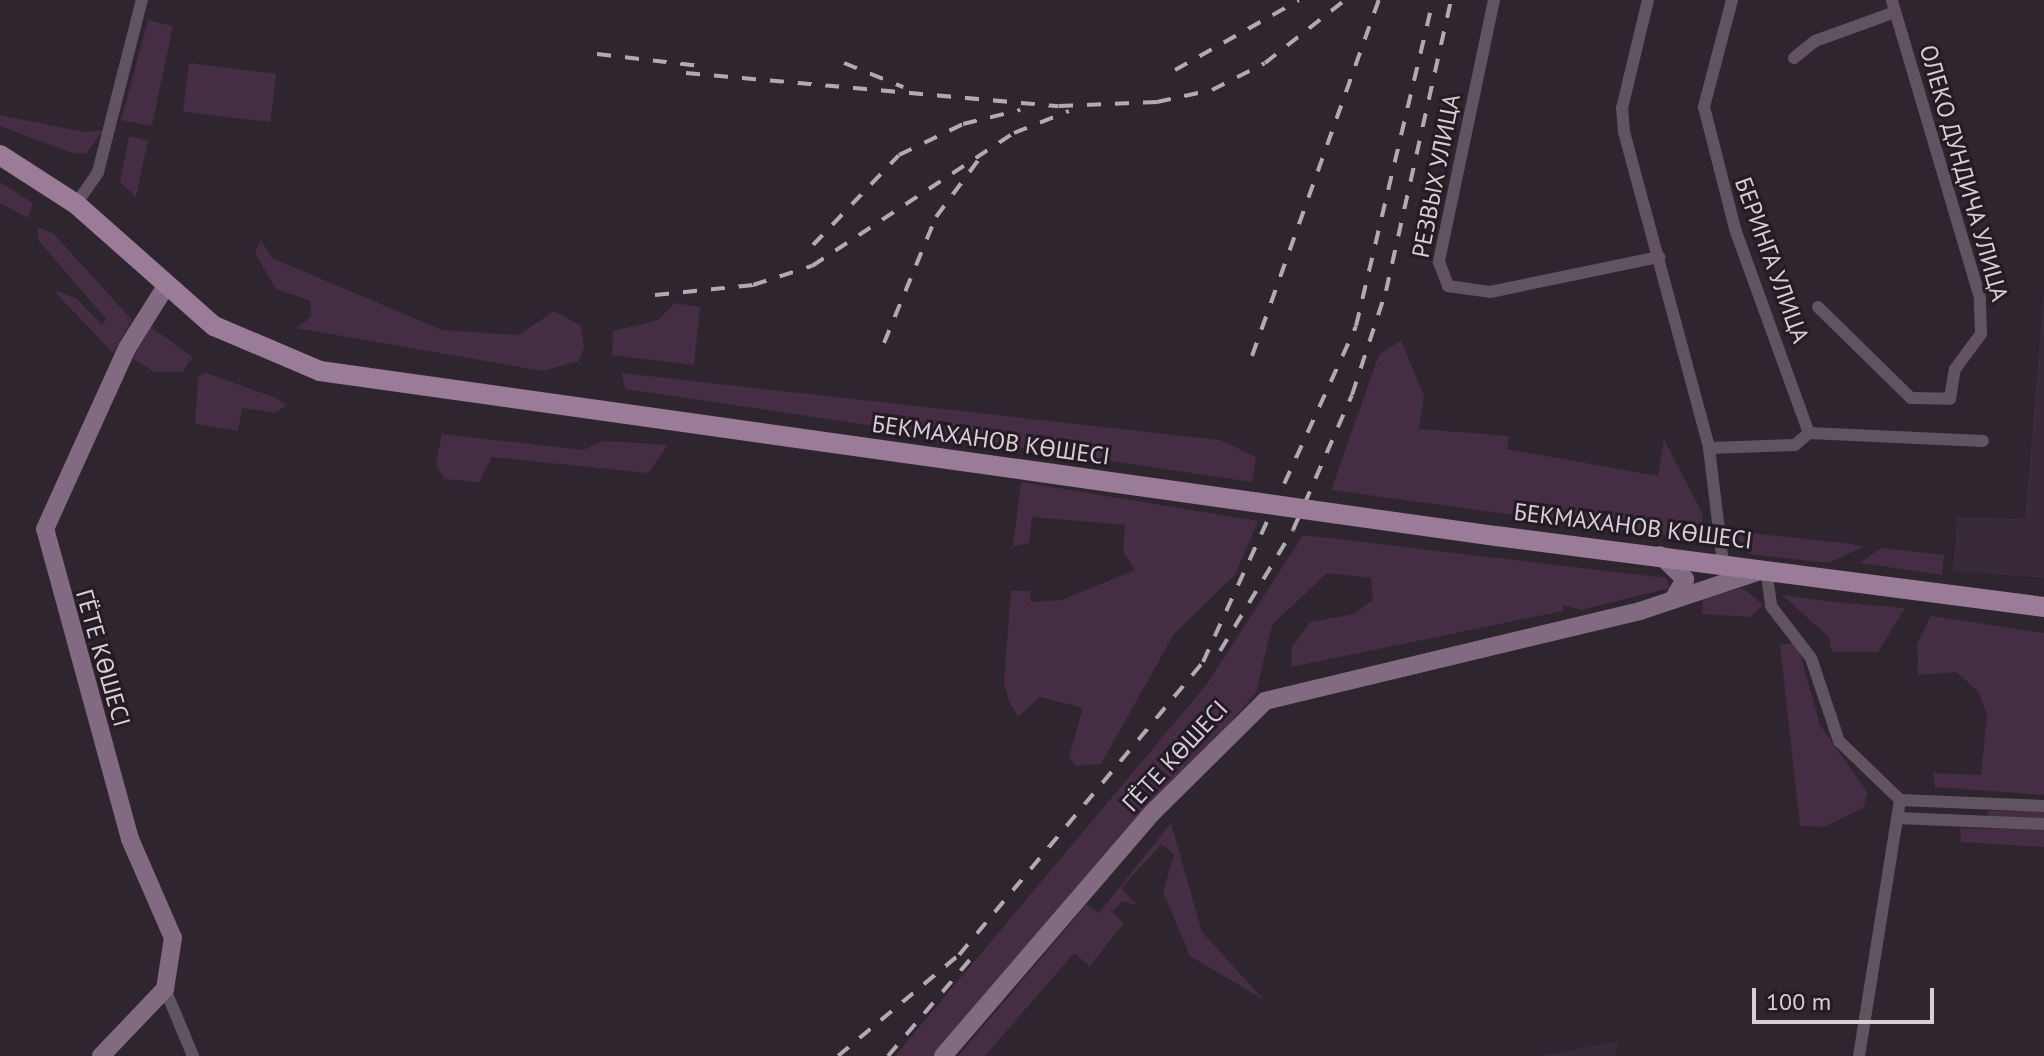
<!DOCTYPE html>
<html>
<head>
<meta charset="utf-8">
<style>
	body { margin:0 }
	#map { position:relative; width:2044px; height:1056px; overflow:hidden; background:#2e252e; font-family:"PT Sans",sans-serif }
	div>[style] { position:absolute }
	.built>* { inset:0; background:#392a38 }
	.green>* { inset:0; background:#452d44; transform-origin:0 0 }
	.street>* { height:12px; margin:-6px; padding:0 6px; transform-origin:6px; border-radius:6px; background:#625361 }
	.secondary>* { height:18px; margin:-9px; padding:0 9px; transform-origin:9px; border-radius:9px; background:#826a80 }
	.primary>* { height:20px; margin:-10px; padding:0 10px; transform-origin:10px; border-radius:10px; background:#9a7b98 }
	.rail>* { height:4px; margin-top:-2px; transform-origin:0; background:repeating-linear-gradient(90deg,#b1abb1 0 14px,transparent 0 28px) }
	.primary-bridge>* { height:20px; margin:-10px; padding:0 10px; transform-origin:10px; border-radius:10px; background:#9a7b98 }
	span { translate:-50% -50%; white-space:nowrap; text-align:center; line-height:1.15; -webkit-text-stroke:6px #241b24; paint-order:stroke }
	.street-label { font-size:24px; color:#d6d0d5 }
	.scale { position:absolute; left:1752px; top:988px; width:182px; height:36px; box-sizing:border-box; border:4px solid #d6d0d5; border-top:0; padding-left:10px; font-size:24px; line-height:28px; white-space:nowrap; color:#d6d0d5; -webkit-text-stroke:6px #241b24; paint-order:stroke }
</style>
</head>
<body>
<div id="map">
	<div class="built">
		<div style="clip-path:polygon(2044px 290px,2044px 578px,1953px 571px,1957px 517px,2025px 519px)"></div>
		<div style="clip-path:polygon(1618px 1041px,1615px 1056px,1541px 1056px)"></div>
	</div>
	<div class="green">
		<div style="clip-path:polygon(148px 20px,173px 26px,152px 126px,121px 120px)"></div>
		<div style="left:189px;top:63px;width:88px;height:49px;rotate:7deg"></div>
		<div style="clip-path:polygon(0 115px,84px 132px,103px 130px,86px 154px,72px 153px,0 126px)"></div>
		<div style="clip-path:polygon(129px 136px,148px 141px,136px 197px,120px 182px)"></div>
		<div style="clip-path:polygon(0 182px,33px 203px,28px 218px,0 203px)"></div>
		<div style="clip-path:polygon(37px 227px,53px 233px,132px 320px,113px 353px,53px 290px,76px 298px,102px 325px,106px 319px,39px 241px)"></div>
		<div style="clip-path:polygon(261px 240px,272px 258px,442px 330px,519px 335px,554px 311px,581px 326px,584px 347px,579px 361px,543px 371px,296px 328px,311px 317px,311px 301px,276px 289px,255px 253px)"></div>
		<div style="clip-path:polygon(675px 303px,700px 307px,694px 365px,612px 355px,613px 331px,658px 320px)"></div>
		<div style="clip-path:polygon(145px 323px,193px 357px,182px 372px,155px 372px,128px 356px)"></div>
		<div style="clip-path:polygon(1401px 340px,1424px 396px,1419px 429px,1509px 436px,1507px 449px,1658px 476px,1664px 439px,1702px 513px,1702px 531px,1685px 538px,1331px 490px,1379px 355px)"></div>
		<div style="clip-path:polygon(206px 373px,274px 397px,287px 405px,275px 413px,242px 408px,238px 431px,195px 424px,198px 377px)"></div>
		<div style="clip-path:polygon(622px 373px,1220px 440px,1256px 457px,1252px 482px,625px 389px)"></div>
		<div style="clip-path:polygon(442px 434px,583px 450px,604px 441px,668px 445px,648px 473px,492px 457px,479px 482px,444px 479px,436px 464px)"></div>
		<div style="clip-path:polygon(1021px 482px,1258px 521px,1235px 575px,1174px 634px,1101px 764px,1076px 766px,1069px 757px,1083px 708px,1040px 697px,1018px 717px,1009px 701px,1004px 683px,1011px 591px,1030px 591px,1031px 602px,1061px 600px,1135px 570px,1123px 551px,1125px 525px,1032px 517px,1029px 543px,1013px 546px)"></div>
		<div style="clip-path:polygon(1732px 531px,1853px 544px,1863px 547px,1828px 563px,1750px 554px)"></div>
		<div style="clip-path:polygon(1303px 535px,1666px 578px,1670px 588px,1581px 610px,1563px 605px,1563px 611px,1291px 667px,1292px 647px,1310px 622px,1354px 614px,1373px 600px,1371px 578px,1327px 573px,1272px 625px,1256px 693px,937px 1056px,895px 1056px,1207px 684px)"></div>
		<div style="clip-path:polygon(1881px 548px,1944px 555px,1942px 575px,1860px 563px)"></div>
		<div style="clip-path:polygon(1743px 588px,1763px 605px,1750px 617px,1702px 614px,1703px 597px)"></div>
		<div style="clip-path:polygon(1782px 595px,1833px 602px,1905px 608px,1878px 652px,1832px 652px,1829px 637px)"></div>
		<div style="clip-path:polygon(1931px 616px,2044px 633px,2044px 795px,1935px 787px,1933px 773px,1981px 775px,1987px 715px,1978px 691px,1956px 672px,1918px 675px,1917px 644px)"></div>
		<div style="clip-path:polygon(1797px 643px,1820px 725px,1868px 793px,1863px 808px,1824px 827px,1800px 826px,1780px 644px)"></div>
		<div style="left:1988px;top:811px;width:56px;height:9px"></div>
		<div style="clip-path:polygon(1171px 823px,1202px 932px,1264px 1000px,1190px 956px,1163px 892px,1174px 855px,1162px 844px,1121px 888px,1137px 905px,1122px 901px,1112px 912px,1124px 923px,1090px 966px,1074px 953px,985px 1056px,958px 1056px,1087px 904px,1099px 913px)"></div>
		<div style="clip-path:polygon(1960px 828px,2044px 830px,2044px 847px,1961px 842px)"></div>
	</div>
	<div class="street">
		<div style="left:1494px;top:0;width:268px;rotate:101.9deg"></div>
		<div style="left:1439px;top:262px;width:26px;rotate:69deg"></div>
		<div style="left:1448px;top:286px;width:42px;rotate:8.1deg"></div>
		<div style="left:1490px;top:292px;width:173px;rotate:-11.7deg"></div>
		<div style="left:1648px;top:0;width:111px;rotate:103.5deg"></div>
		<div style="left:1622px;top:108px;width:24px;rotate:85deg"></div>
		<div style="left:1624px;top:132px;width:327px;rotate:74.9deg"></div>
		<div style="left:1709px;top:448px;width:116px;rotate:83.1deg"></div>
		<div style="left:1732px;top:0;width:111px;rotate:104.7deg"></div>
		<div style="left:1704px;top:107px;width:126px;rotate:75.7deg"></div>
		<div style="left:1735px;top:229px;width:217px;rotate:70.1deg"></div>
		<div style="left:1794px;top:58px;width:27px;rotate:-39deg"></div>
		<div style="left:1815px;top:41px;width:85px;rotate:-19.9deg"></div>
		<div style="left:76px;top:204px;width:39px;rotate:-55deg"></div>
		<div style="left:98px;top:172px;width:178px;rotate:-75.7deg"></div>
		<div style="left:1818px;top:307px;width:130px;rotate:44.4deg"></div>
		<div style="left:1911px;top:398px;width:39px;rotate:1deg"></div>
		<div style="left:1950px;top:399px;width:30px;rotate:-81deg"></div>
		<div style="left:1955px;top:369px;width:44px;rotate:-53.4deg"></div>
		<div style="left:1981px;top:334px;width:36px;rotate:-92deg"></div>
		<div style="left:1980px;top:298px;width:311px;rotate:-106.5deg"></div>
		<div style="left:1809px;top:433px;width:174px;rotate:2.6deg"></div>
		<div style="left:1709px;top:448px;width:86px;rotate:-2deg"></div>
		<div style="left:1795px;top:445px;width:18px;rotate:-41deg"></div>
		<div style="left:1766px;top:569px;width:37px;rotate:82deg"></div>
		<div style="left:1771px;top:606px;width:66px;rotate:52.4deg"></div>
		<div style="left:1811px;top:658px;width:88px;rotate:71.4deg"></div>
		<div style="left:1839px;top:741px;width:85px;rotate:44deg"></div>
		<div style="left:1900px;top:800px;width:259px;rotate:99.1deg"></div>
		<div style="left:1900px;top:800px;width:144px;rotate:2.4deg"></div>
		<div style="left:1898px;top:818px;width:146px;rotate:2.4deg"></div>
		<div style="left:165px;top:989px;width:73px;rotate:67.3deg"></div>
	</div>
	<div class="secondary">
		<div style="left:1660px;top:555px;width:35px;rotate:44deg"></div>
		<div style="left:1685px;top:579px;width:24px;rotate:120deg"></div>
		<div style="left:101px;top:1056px;width:93px;rotate:-46.3deg"></div>
		<div style="left:165px;top:989px;width:52px;rotate:-81.1deg"></div>
		<div style="left:173px;top:938px;width:108px;rotate:-113.5deg"></div>
		<div style="left:130px;top:839px;width:321px;rotate:-105.3deg"></div>
		<div style="left:45px;top:529px;width:199px;rotate:-65.6deg"></div>
		<div style="left:127px;top:348px;width:73px;rotate:-57.8deg"></div>
		<div style="left:943px;top:1056px;width:322px;rotate:-49.3deg"></div>
		<div style="left:1153px;top:812px;width:158px;rotate:-44.7deg"></div>
		<div style="left:1265px;top:701px;width:386px;rotate:-13.5deg"></div>
		<div style="left:1640px;top:611px;width:126px;rotate:-18.4deg"></div>
	</div>
	<div class="primary">
		<div style="left:0;top:155px;width:90px;rotate:32.8deg"></div>
		<div style="left:76px;top:204px;width:184px;rotate:41.5deg"></div>
		<div style="left:214px;top:326px;width:115px;rotate:23deg"></div>
		<div style="left:320px;top:371px;width:777px;rotate:7.99deg"></div>
		<div style="left:1496px;top:536px;width:553px;rotate:7.38deg"></div>
	</div>
	<div class="rail">
		<div style="left:597px;top:54px;width:104px;rotate:6.6deg"></div>
		<div style="left:844px;top:63px;width:64px;rotate:22.1deg"></div>
		<div style="left:1175px;top:70px;width:142px;rotate:-29.4deg"></div>
		<div style="left:686px;top:73px;width:374px;rotate:5.1deg"></div>
		<div style="left:1059px;top:106px;width:98px;rotate:-2.3deg"></div>
		<div style="left:1157px;top:102px;width:56px;rotate:-12.3deg"></div>
		<div style="left:1212px;top:90px;width:59px;rotate:-27deg"></div>
		<div style="left:1265px;top:63px;width:102px;rotate:-38.2deg"></div>
		<div style="left:1014px;top:133px;width:59px;rotate:-21.8deg"></div>
		<div style="left:813px;top:245px;width:124px;rotate:-46.3deg"></div>
		<div style="left:899px;top:155px;width:71px;rotate:-25.8deg"></div>
		<div style="left:963px;top:124px;width:59px;rotate:-13.8deg"></div>
		<div style="left:655px;top:295px;width:99px;rotate:-5.8deg"></div>
		<div style="left:753px;top:285px;width:62px;rotate:-17.9deg"></div>
		<div style="left:812px;top:266px;width:250px;rotate:-33.4deg"></div>
		<div style="left:884px;top:343px;width:136px;rotate:-67.6deg"></div>
		<div style="left:936px;top:217px;width:72px;rotate:-53.4deg"></div>
		<div style="left:1252px;top:356px;width:378px;rotate:-70.4deg"></div>
		<div style="left:1220px;top:651px;width:141px;rotate:-58.9deg"></div>
		<div style="left:1293px;top:530px;width:147px;rotate:-66.4deg"></div>
		<div style="left:1352px;top:395px;width:109px;rotate:-71.9deg"></div>
		<div style="left:1386px;top:291px;width:298px;rotate:-77.4deg"></div>
		<div style="left:838px;top:1056px;width:158px;rotate:-39.9deg"></div>
		<div style="left:959px;top:955px;width:381px;rotate:-50.2deg"></div>
		<div style="left:1203px;top:662px;width:369px;rotate:-65.5deg"></div>
		<div style="left:1356px;top:326px;width:335px;rotate:-76.7deg"></div>
		<div style="left:888px;top:1056px;width:140px;rotate:-49.6deg"></div>
	</div>
	<div class="primary-bridge">
		<div style="left:1089px;top:479px;width:411px;rotate:8deg"></div>
	</div>
	<div class="street-label">
		<span style="left:1964px;top:173px;rotate:74deg">ОЛЕКО ДУНДИЧА УЛИЦА</span>
		<span style="left:1436px;top:176px;rotate:-79deg">РЕЗВЫХ УЛИЦА</span>
		<span style="left:1772px;top:260px;rotate:70deg">БЕРИНГА УЛИЦА</span>
		<span style="left:991px;top:440px;rotate:8deg">БЕКМАХАНОВ КӨШЕСІ</span>
		<span style="left:1633px;top:526px;rotate:7deg">БЕКМАХАНОВ КӨШЕСІ</span>
		<span style="left:103px;top:658px;rotate:74deg">ГЁТЕ КӨШЕСІ</span>
		<span style="left:1175px;top:756px;rotate:-47deg">ГЁТЕ КӨШЕСІ</span>
	</div>
	<div class="scale">100 m</div>
</div>
</body>
</html>
